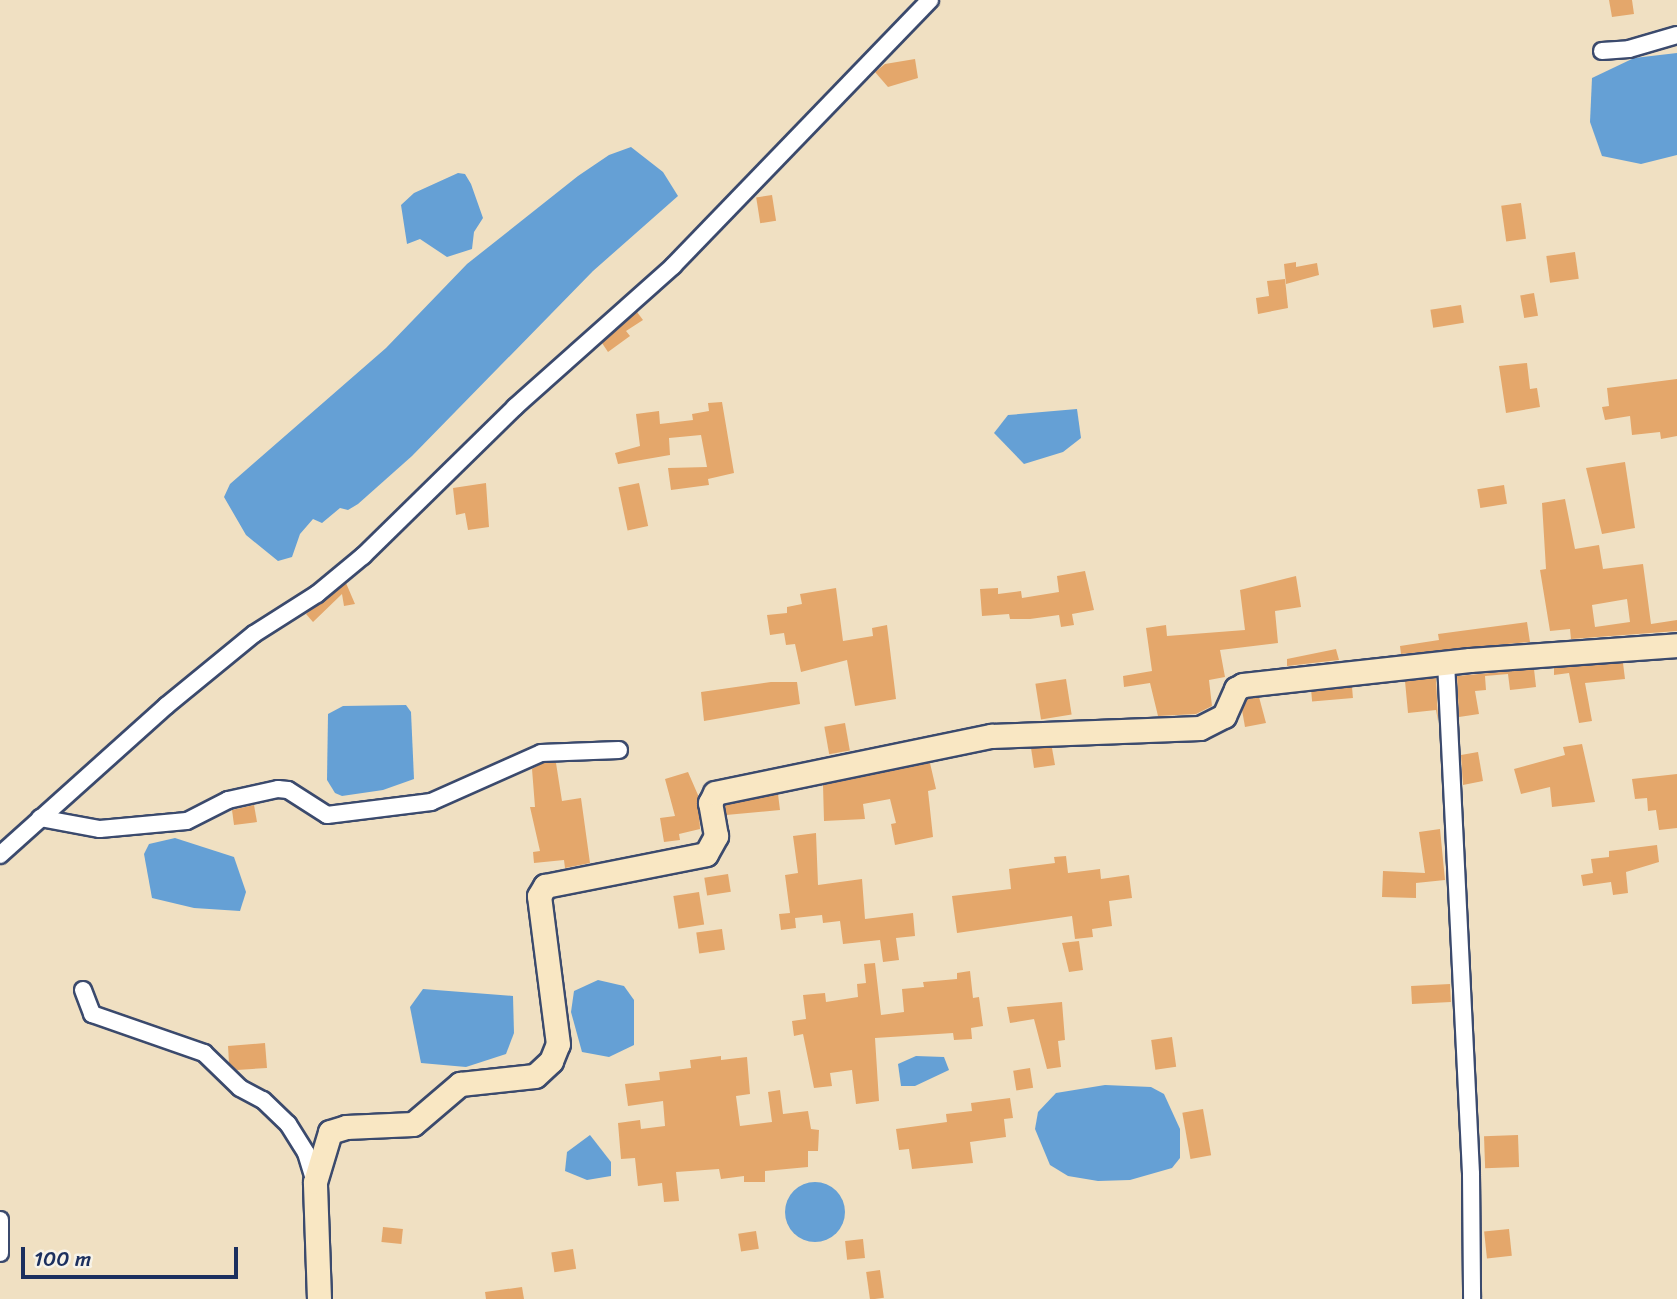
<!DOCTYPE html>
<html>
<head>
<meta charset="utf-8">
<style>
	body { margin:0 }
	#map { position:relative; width:1677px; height:1299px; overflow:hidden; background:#f0e0c2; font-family:Sriracha,sans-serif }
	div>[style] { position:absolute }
	.water>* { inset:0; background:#65a0d5 }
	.round { border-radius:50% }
	.building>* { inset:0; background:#e4a76b; transform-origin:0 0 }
	.roads { filter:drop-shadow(2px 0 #3b4a6d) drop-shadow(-2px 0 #3b4a6d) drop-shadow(0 2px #3b4a6d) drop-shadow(0 -2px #3b4a6d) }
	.street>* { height:16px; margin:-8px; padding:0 8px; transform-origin:8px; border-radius:8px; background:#fff }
	.secondary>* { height:23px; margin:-11.5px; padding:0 11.5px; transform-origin:11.5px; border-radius:11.5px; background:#f9e7c3 }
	span { translate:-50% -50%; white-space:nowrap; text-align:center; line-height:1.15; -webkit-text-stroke:7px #f7f3e8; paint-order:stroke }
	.scale { position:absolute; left:21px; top:1247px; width:217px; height:32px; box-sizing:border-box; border:4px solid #1b2f5e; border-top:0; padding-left:9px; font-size:21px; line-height:24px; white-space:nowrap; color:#1b2f5e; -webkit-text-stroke:5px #f7f3e8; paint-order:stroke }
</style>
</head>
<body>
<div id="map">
	<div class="water">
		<div style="clip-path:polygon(1677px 53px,1677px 155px,1641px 164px,1602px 156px,1590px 122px,1592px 78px,1634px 58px)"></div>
		<div style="clip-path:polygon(631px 147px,663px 172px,678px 196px,593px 271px,412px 456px,358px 504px,348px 510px,340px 508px,322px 523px,313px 519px,300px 534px,292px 557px,278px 561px,246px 535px,224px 497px,230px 484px,386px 348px,467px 264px,578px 176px,609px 155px)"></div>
		<div style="clip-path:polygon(458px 173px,465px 174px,471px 184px,483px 218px,474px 232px,472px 249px,447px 257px,420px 239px,407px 244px,401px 205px,414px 193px)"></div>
		<div style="clip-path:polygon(1077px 409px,1081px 438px,1063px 452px,1024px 464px,994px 433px,1008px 415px)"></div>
		<div style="clip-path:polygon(406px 705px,411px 712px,414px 779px,383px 790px,342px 796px,335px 793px,327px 780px,328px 714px,343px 706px)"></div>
		<div style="clip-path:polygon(175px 838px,234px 857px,246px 892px,240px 911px,194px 908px,152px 898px,144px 854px,149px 844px)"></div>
		<div style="clip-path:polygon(598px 980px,624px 986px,634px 1000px,634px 1045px,609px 1057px,582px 1052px,571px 1012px,574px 991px)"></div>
		<div style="clip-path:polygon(423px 989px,513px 996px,514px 1033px,506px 1054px,466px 1067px,421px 1063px,410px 1007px)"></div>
		<div style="clip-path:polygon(916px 1056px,944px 1057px,949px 1070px,915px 1086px,901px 1086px,898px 1064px)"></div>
		<div style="clip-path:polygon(1105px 1085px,1151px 1087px,1164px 1094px,1180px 1129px,1180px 1158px,1172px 1168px,1130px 1180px,1098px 1181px,1068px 1176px,1050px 1165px,1035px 1129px,1038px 1112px,1056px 1093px)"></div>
		<div style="clip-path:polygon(590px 1135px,611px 1162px,611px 1176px,587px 1180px,565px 1171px,567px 1152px)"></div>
		<div class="round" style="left:785px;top:1182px;width:60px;height:60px"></div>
	</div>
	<div class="building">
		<div style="clip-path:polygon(1609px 0,1632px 0,1634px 14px,1612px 17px)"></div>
		<div style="clip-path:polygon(915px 59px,918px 78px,888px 87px,875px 72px,885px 64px)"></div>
		<div style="left:772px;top:195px;width:26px;height:16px;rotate:81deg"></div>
		<div style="left:1521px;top:203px;width:36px;height:20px;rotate:82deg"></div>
		<div style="left:1575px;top:252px;width:27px;height:29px;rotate:82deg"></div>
		<div style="clip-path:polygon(1296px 262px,1296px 267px,1317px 263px,1319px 275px,1286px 284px,1284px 264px)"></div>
		<div style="clip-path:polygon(1285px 279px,1288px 308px,1258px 314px,1256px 298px,1269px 296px,1267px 281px)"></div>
		<div style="left:1534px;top:293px;width:23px;height:14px;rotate:80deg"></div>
		<div style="left:1461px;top:305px;width:18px;height:31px;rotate:81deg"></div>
		<div style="clip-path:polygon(637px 312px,643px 320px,626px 331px,630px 336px,608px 352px,602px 343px)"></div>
		<div style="clip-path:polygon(1527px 363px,1530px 389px,1537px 388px,1540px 407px,1506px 413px,1499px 366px)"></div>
		<div style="clip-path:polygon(1677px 379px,1677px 436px,1661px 439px,1660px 432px,1632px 435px,1630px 416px,1605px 420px,1602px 407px,1609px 406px,1607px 388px)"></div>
		<div style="clip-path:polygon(722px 402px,734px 473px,708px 479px,709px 485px,671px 490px,668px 468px,707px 467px,701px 435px,669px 438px,670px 455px,618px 464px,615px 453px,640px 446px,636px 414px,659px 411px,660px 424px,693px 420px,692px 414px,709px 411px,708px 403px)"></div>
		<div style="clip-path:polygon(1625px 462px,1635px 528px,1602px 534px,1586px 468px)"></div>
		<div style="clip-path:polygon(486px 483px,489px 527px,468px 530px,465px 513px,456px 515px,453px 488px)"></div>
		<div style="left:639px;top:483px;width:44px;height:21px;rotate:78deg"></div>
		<div style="left:1504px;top:485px;width:19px;height:27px;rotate:81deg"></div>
		<div style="clip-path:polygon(evenodd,1565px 499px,1575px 549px,1599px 545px,1603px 569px,1643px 564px,1651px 624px,1677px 620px,1677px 631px,1571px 639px,1570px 629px,1550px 631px,1540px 570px,1546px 569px,1542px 503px,1565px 499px,1627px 599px,1630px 622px,1595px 627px,1592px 605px,1627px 599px)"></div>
		<div style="clip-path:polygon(1085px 571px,1094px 610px,1072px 614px,1074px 625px,1061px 627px,1059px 615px,1030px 619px,1010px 619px,1009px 614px,982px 616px,980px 589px,998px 588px,998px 594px,1021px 591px,1022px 598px,1059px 592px,1057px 576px)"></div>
		<div style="clip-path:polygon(1296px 576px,1301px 607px,1275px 611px,1278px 643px,1220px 650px,1225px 677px,1209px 680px,1212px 706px,1196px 714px,1158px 716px,1150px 683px,1124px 687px,1123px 676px,1152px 671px,1146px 628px,1166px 625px,1167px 636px,1245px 630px,1240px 590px)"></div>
		<div style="clip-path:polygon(346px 583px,355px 604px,344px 606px,342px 594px,313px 622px,306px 614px)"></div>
		<div style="clip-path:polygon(836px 588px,843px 641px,873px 636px,872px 628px,887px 625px,896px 699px,855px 706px,847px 660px,801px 672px,795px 644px,786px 645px,784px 633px,770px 635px,767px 615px,787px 613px,787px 607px,802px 604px,800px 594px)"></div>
		<div style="clip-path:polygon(1527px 622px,1530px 642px,1401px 654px,1400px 646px,1439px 640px,1438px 634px)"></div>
		<div style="clip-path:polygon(1336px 649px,1339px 660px,1287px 666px,1287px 659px)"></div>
		<div style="clip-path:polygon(1623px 663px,1625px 679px,1585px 683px,1592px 721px,1579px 723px,1569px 673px,1554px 675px,1554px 668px)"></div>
		<div style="clip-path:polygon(1534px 669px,1536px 687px,1510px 690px,1508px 674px,1485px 676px,1486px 690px,1475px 691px,1479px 714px,1459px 717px,1457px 676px)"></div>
		<div style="clip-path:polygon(1436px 678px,1438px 721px,1436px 710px,1408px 713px,1405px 681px)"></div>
		<div style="left:1066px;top:679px;width:36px;height:31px;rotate:81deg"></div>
		<div style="clip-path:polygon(771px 682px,797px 682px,800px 704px,704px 721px,701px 692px)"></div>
		<div style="left:1352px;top:687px;width:11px;height:41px;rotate:85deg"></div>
		<div style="clip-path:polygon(1259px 697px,1266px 723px,1245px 727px,1242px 710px,1247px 699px)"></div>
		<div style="left:845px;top:723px;width:28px;height:21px;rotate:80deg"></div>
		<div style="clip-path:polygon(1582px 744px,1595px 802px,1552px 807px,1550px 787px,1521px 794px,1514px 769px,1565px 755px,1563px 747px)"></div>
		<div style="clip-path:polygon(1031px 748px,1052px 748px,1055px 765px,1034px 768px)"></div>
		<div style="clip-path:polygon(1478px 752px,1483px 781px,1463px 785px,1461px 755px)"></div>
		<div style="clip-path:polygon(543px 763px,556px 763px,562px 801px,581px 798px,590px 863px,565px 868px,564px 860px,534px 863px,533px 852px,540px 851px,530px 807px,535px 807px,532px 769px)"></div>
		<div style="clip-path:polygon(930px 763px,936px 789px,928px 791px,933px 837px,895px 845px,891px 824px,896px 823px,890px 799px,863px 804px,865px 819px,824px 821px,823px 785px)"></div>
		<div style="clip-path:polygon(688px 772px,698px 795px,700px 829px,679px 834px,680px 840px,664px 842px,660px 818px,675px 816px,665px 779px)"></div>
		<div style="clip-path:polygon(1677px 774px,1677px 828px,1659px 830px,1656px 810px,1648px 811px,1647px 798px,1635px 799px,1632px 779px)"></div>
		<div style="clip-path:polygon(778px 794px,780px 810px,726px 815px,725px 805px)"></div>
		<div style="clip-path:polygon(254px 805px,257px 822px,234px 825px,232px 810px)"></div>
		<div style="clip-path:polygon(1440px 829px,1445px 880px,1416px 883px,1416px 898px,1382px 897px,1383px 871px,1425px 873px,1419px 832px)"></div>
		<div style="clip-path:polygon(816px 833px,818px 885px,862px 879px,865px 919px,913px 913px,915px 936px,896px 938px,899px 960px,883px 962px,880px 940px,843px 944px,840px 921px,823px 923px,822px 915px,795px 918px,796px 928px,781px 930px,779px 914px,790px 913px,785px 875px,798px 873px,793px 836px)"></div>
		<div style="clip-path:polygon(1657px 845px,1659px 862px,1626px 872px,1628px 893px,1613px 895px,1611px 882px,1583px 886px,1581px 875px,1593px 873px,1591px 859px,1609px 857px,1609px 851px)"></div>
		<div style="clip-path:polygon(1066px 856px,1068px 873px,1100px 869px,1101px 879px,1129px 875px,1132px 898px,1109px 901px,1112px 926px,1092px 929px,1093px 937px,1075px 939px,1072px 916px,957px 933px,952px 896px,1011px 889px,1009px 869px,1055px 863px,1054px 857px)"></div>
		<div style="left:728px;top:874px;width:18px;height:24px;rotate:81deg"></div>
		<div style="left:699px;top:892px;width:33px;height:26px;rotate:81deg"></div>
		<div style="left:722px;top:929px;width:21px;height:26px;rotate:82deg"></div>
		<div style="clip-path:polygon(1079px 941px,1083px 970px,1069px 972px,1062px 943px)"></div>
		<div style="clip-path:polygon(875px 963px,881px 1015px,904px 1012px,902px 989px,924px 987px,923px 982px,957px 979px,957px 973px,970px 971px,973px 998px,979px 997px,983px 1026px,971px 1028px,972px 1039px,954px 1040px,953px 1033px,875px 1038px,879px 1101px,856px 1104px,852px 1070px,830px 1073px,832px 1086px,814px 1088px,803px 1034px,794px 1036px,792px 1021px,806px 1019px,803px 995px,825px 993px,826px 1002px,858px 997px,857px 984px,866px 983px,864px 964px)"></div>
		<div style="left:1450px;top:984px;width:18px;height:39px;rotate:87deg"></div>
		<div style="clip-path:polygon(1062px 1002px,1065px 1040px,1058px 1041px,1061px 1067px,1047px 1069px,1034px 1019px,1010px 1023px,1007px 1007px)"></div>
		<div style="left:1172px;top:1037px;width:30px;height:21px;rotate:82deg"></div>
		<div style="clip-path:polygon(265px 1043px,267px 1068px,237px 1070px,229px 1063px,228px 1046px)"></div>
		<div style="clip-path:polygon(721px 1056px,721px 1060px,747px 1057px,750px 1094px,736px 1096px,740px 1126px,772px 1122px,768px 1092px,780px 1090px,783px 1114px,808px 1111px,811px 1129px,819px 1130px,818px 1151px,808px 1151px,808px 1167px,765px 1171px,765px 1182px,744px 1182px,744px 1176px,721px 1179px,719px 1169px,676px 1172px,679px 1201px,664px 1202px,662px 1183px,638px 1186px,635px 1158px,621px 1159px,618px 1123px,640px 1120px,641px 1129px,665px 1126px,663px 1101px,628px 1106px,625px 1084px,660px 1080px,659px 1072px,691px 1068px,690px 1060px)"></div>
		<div style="left:1030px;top:1068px;width:20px;height:17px;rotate:81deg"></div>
		<div style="clip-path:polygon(1010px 1098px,1013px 1118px,1004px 1119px,1006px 1137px,970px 1142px,973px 1163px,912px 1169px,909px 1149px,899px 1150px,896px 1129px,947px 1122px,946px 1114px,972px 1111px,971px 1103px)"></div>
		<div style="left:1203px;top:1109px;width:47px;height:21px;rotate:80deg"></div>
		<div style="left:1518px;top:1135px;width:32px;height:34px;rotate:88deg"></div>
		<div style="left:383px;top:1227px;width:20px;height:15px;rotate:6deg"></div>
		<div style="left:1509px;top:1229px;width:27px;height:25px;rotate:84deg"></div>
		<div style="left:756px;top:1231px;width:18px;height:18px;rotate:81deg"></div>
		<div style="left:863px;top:1239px;width:19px;height:18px;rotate:84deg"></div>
		<div style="left:573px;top:1249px;width:20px;height:22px;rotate:81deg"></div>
		<div style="left:880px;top:1270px;width:28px;height:14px;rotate:82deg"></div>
		<div style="clip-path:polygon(522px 1287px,524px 1299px,486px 1299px,485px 1292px)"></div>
	</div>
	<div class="roads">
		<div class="street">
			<div style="left:1602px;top:51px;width:27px;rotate:-4deg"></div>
			<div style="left:1629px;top:49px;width:50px;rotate:-16.3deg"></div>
			<div style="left:1446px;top:662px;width:513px;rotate:87.2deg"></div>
			<div style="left:1471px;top:1174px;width:125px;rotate:89.5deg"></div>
			<div style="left:40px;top:818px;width:61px;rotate:10.4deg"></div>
			<div style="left:100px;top:829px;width:87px;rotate:-5.3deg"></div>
			<div style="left:187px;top:821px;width:46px;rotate:-27.1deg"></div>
			<div style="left:228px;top:800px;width:51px;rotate:-12.4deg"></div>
			<div style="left:278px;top:789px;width:10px;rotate:6deg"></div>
			<div style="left:288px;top:790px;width:46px;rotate:32.7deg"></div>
			<div style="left:327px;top:815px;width:105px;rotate:-7.1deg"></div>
			<div style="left:431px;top:802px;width:120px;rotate:-24deg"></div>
			<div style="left:541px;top:753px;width:78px;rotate:-2.2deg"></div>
			<div style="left:0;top:855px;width:223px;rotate:-41.9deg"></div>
			<div style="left:166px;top:706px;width:114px;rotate:-39.3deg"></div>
			<div style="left:254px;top:634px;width:75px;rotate:-32.4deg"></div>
			<div style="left:317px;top:594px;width:60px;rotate:-39.6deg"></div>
			<div style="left:363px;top:556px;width:213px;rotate:-44.4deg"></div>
			<div style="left:515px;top:407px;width:212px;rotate:-41.7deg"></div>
			<div style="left:673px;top:266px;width:370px;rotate:-46deg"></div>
			<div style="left:83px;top:990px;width:26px;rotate:69deg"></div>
			<div style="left:92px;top:1014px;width:119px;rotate:19.2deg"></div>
			<div style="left:204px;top:1053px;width:50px;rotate:44.2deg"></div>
			<div style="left:240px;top:1088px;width:26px;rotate:28deg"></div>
			<div style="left:263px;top:1100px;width:35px;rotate:44deg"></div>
			<div style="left:288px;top:1124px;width:34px;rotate:58deg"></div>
			<div style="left:306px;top:1153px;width:30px;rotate:73deg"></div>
			<div style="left:0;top:1220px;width:33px;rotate:90deg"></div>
		</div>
		<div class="secondary">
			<div style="left:319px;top:1299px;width:117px;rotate:-92deg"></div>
			<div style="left:315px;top:1182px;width:52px;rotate:-73.3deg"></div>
			<div style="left:330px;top:1132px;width:17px;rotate:-17deg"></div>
			<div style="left:346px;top:1127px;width:67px;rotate:-2.6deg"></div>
			<div style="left:413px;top:1124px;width:62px;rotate:-40.4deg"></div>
			<div style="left:460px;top:1084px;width:75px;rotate:-6.1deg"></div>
			<div style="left:535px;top:1076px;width:22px;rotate:-43deg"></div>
			<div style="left:551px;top:1061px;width:18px;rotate:-68deg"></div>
			<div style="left:558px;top:1044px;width:149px;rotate:-97.3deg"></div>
			<div style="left:539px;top:896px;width:12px;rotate:-59deg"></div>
			<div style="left:545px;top:886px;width:164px;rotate:-11.2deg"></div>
			<div style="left:706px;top:854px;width:21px;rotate:-61deg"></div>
			<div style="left:716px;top:836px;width:34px;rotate:-100deg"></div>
			<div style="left:710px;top:803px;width:11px;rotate:-63deg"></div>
			<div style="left:715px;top:793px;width:282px;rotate:-11.7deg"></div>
			<div style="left:991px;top:736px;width:209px;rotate:-2.2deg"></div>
			<div style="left:1200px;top:728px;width:27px;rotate:-27deg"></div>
			<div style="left:1224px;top:716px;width:30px;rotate:-66deg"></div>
			<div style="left:1236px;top:689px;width:8px;rotate:-30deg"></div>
			<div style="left:1243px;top:685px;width:228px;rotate:-6.3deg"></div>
			<div style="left:1470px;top:660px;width:208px;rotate:-4.1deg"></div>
		</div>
	</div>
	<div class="scale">100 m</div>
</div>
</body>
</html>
